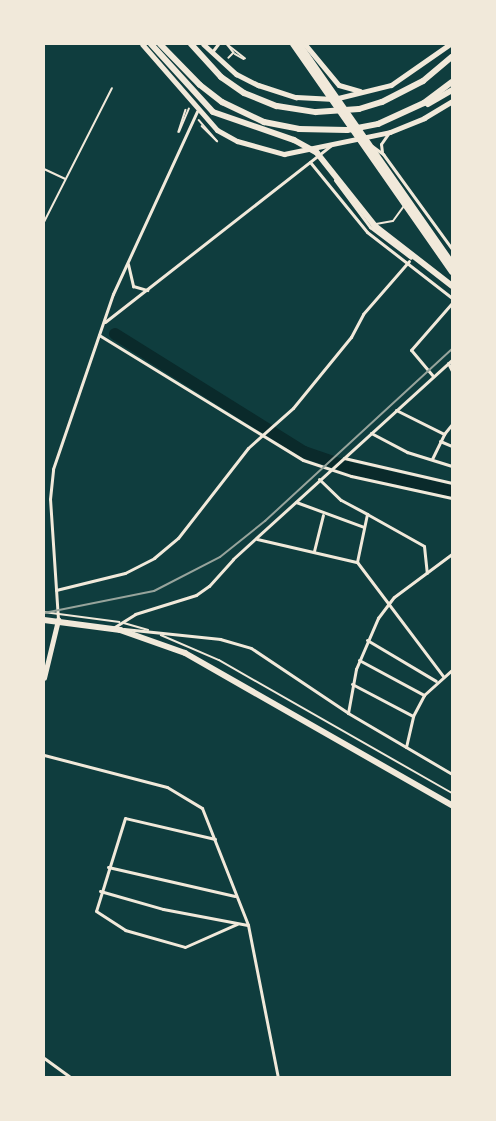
<!DOCTYPE html>
<html>
<head>
<meta charset="utf-8">
<style>
	body { margin:0 }
	#map { position:relative; width:496px; height:1121px; overflow:hidden; background:#0f3d3e; font-family:"Sofia Sans Condensed",sans-serif }
	div>[style] { position:absolute }
	.river>* { height:12px; margin:-6px; padding:0 6px; transform-origin:6px; border-radius:6px; background:#0a2a2b }
	.path>* { height:1.5px; margin:-0.75px; padding:0 0.75px; transform-origin:0.75px; border-radius:0.75px; background:#f1e9da }
	.service>* { height:1.5px; margin:-0.75px; padding:0 0.75px; transform-origin:0.75px; border-radius:0.75px; background:#f1e9da }
	.pedestrian>* { height:2px; margin:-1px; padding:0 1px; transform-origin:1px; border-radius:1px; background:#f1e9da }
	.minor>* { height:3px; margin:-1.5px; padding:0 1.5px; transform-origin:1.5px; border-radius:1.5px; background:#f1e9da }
	.tertiary>* { height:4.5px; margin:-2.25px; padding:0 2.25px; transform-origin:2.25px; border-radius:2.25px; background:#f1e9da }
	.trunk>* { height:5px; margin:-2.5px; padding:0 2.5px; transform-origin:2.5px; border-radius:2.5px; background:#f1e9da }
	.motorway>* { height:6px; margin:-3px; padding:0 3px; transform-origin:3px; border-radius:3px; background:#f1e9da }
	.rail>* { height:2px; margin:-1px; padding:0 1px; transform-origin:1px; border-radius:1px; background:#97a49c }
	span { translate:-50% -50%; white-space:nowrap; text-align:center; line-height:1.15; -webkit-text-stroke:4.5px #f1e9da; paint-order:stroke }
	.frame { position:absolute; inset:0; border:45px solid #f1e9da; pointer-events:none }
</style>
</head>
<body>
<div id="map">
	<div class="river">
		<div style="left:115px;top:334px;width:223px;rotate:32deg"></div>
		<div style="left:304px;top:452px;width:53px;rotate:18.8deg"></div>
		<div style="left:354px;top:469px;width:100px;rotate:12.7deg"></div>
	</div>
	<div class="path">
		<div style="left:227px;top:44px;width:11px;rotate:52deg"></div>
		<div style="left:234px;top:53px;width:7px;rotate:135deg"></div>
		<div style="left:227px;top:44px;width:23px;rotate:38deg"></div>
		<div style="left:235px;top:54px;width:10px;rotate:29deg"></div>
		<div style="left:186px;top:110px;width:23px;rotate:108deg"></div>
		<div style="left:179px;top:132px;width:25px;rotate:-67deg"></div>
		<div style="left:199px;top:120px;width:28px;rotate:49deg"></div>
		<div style="left:202px;top:126px;width:21px;rotate:45deg"></div>
	</div>
	<div class="service">
		<div style="left:44px;top:612px;width:76px;rotate:7.6deg"></div>
		<div style="left:124px;top:623px;width:25px;rotate:16deg"></div>
		<div style="left:161px;top:635px;width:63px;rotate:23.3deg"></div>
		<div style="left:219px;top:660px;width:268px;rotate:29.7deg"></div>
	</div>
	<div class="pedestrian">
		<div style="left:44px;top:169px;width:23px;rotate:25deg"></div>
		<div style="left:44px;top:222px;width:150px;rotate:-63.1deg"></div>
		<div style="left:376px;top:224px;width:17px;rotate:-10deg"></div>
		<div style="left:393px;top:221px;width:19px;rotate:-54deg"></div>
	</div>
	<div class="minor">
		<div style="left:212px;top:52px;width:10px;rotate:-53deg"></div>
		<div style="left:372px;top:146px;width:14px;rotate:36deg"></div>
		<div style="left:383px;top:154px;width:117px;rotate:54deg"></div>
		<div style="left:382px;top:152px;width:8px;rotate:-97deg"></div>
		<div style="left:381px;top:144px;width:12px;rotate:-55deg"></div>
		<div style="left:310px;top:162px;width:90px;rotate:50.8deg"></div>
		<div style="left:367px;top:232px;width:108px;rotate:37.8deg"></div>
		<div style="left:335px;top:180px;width:59px;rotate:53.3deg"></div>
		<div style="left:370px;top:227px;width:51px;rotate:37.1deg"></div>
		<div style="left:128px;top:264px;width:23px;rotate:77deg"></div>
		<div style="left:133px;top:286px;width:15px;rotate:16deg"></div>
		<div style="left:105px;top:322px;width:286px;rotate:-38deg"></div>
		<div style="left:99px;top:335px;width:239px;rotate:31.5deg"></div>
		<div style="left:303px;top:460px;width:51px;rotate:18.4deg"></div>
		<div style="left:351px;top:476px;width:103px;rotate:12.3deg"></div>
		<div style="left:448px;top:363px;width:9px;rotate:63deg"></div>
		<div style="left:433px;top:376px;width:34px;rotate:-130deg"></div>
		<div style="left:411px;top:350px;width:62px;rotate:-48.9deg"></div>
		<div style="left:396px;top:410px;width:54px;rotate:26.6deg"></div>
		<div style="left:444px;top:434px;width:13px;rotate:-51deg"></div>
		<div style="left:371px;top:433px;width:41px;rotate:27.8deg"></div>
		<div style="left:407px;top:452px;width:47px;rotate:17.3deg"></div>
		<div style="left:440px;top:441px;width:13px;rotate:23deg"></div>
		<div style="left:344px;top:458px;width:111px;rotate:13deg"></div>
		<div style="left:432px;top:459px;width:28px;rotate:-64deg"></div>
		<div style="left:319px;top:479px;width:30px;rotate:44deg"></div>
		<div style="left:341px;top:500px;width:30px;rotate:28deg"></div>
		<div style="left:367px;top:514px;width:49px;rotate:101.8deg"></div>
		<div style="left:296px;top:502px;width:72px;rotate:20.2deg"></div>
		<div style="left:367px;top:514px;width:65px;rotate:29.3deg"></div>
		<div style="left:424px;top:546px;width:27px;rotate:84deg"></div>
		<div style="left:257px;top:539px;width:103px;rotate:13deg"></div>
		<div style="left:314px;top:551px;width:37px;rotate:-76deg"></div>
		<div style="left:357px;top:562px;width:143px;rotate:53deg"></div>
		<div style="left:56px;top:590px;width:71px;rotate:-13.8deg"></div>
		<div style="left:125px;top:573px;width:33px;rotate:-27deg"></div>
		<div style="left:154px;top:558px;width:31px;rotate:-40deg"></div>
		<div style="left:178px;top:538px;width:114px;rotate:-52.1deg"></div>
		<div style="left:248px;top:448px;width:60px;rotate:-41.6deg"></div>
		<div style="left:293px;top:408px;width:92px;rotate:-50.8deg"></div>
		<div style="left:351px;top:337px;width:26px;rotate:-62deg"></div>
		<div style="left:363px;top:314px;width:70px;rotate:-49deg"></div>
		<div style="left:58px;top:619px;width:120px;rotate:-93.8deg"></div>
		<div style="left:50px;top:499px;width:30px;rotate:-84deg"></div>
		<div style="left:53px;top:469px;width:185px;rotate:-71.1deg"></div>
		<div style="left:113px;top:294px;width:201px;rotate:-65.3deg"></div>
		<div style="left:113px;top:628px;width:26px;rotate:-32deg"></div>
		<div style="left:135px;top:614px;width:64px;rotate:-17.3deg"></div>
		<div style="left:196px;top:595px;width:16px;rotate:-35deg"></div>
		<div style="left:209px;top:586px;width:36px;rotate:-48deg"></div>
		<div style="left:233px;top:559px;width:296px;rotate:-42.3deg"></div>
		<div style="left:124px;top:629px;width:97px;rotate:5.9deg"></div>
		<div style="left:220px;top:639px;width:32px;rotate:16deg"></div>
		<div style="left:251px;top:648px;width:117px;rotate:33.8deg"></div>
		<div style="left:348px;top:713px;width:121px;rotate:30.4deg"></div>
		<div style="left:367px;top:640px;width:80px;rotate:30.7deg"></div>
		<div style="left:359px;top:660px;width:74px;rotate:28.3deg"></div>
		<div style="left:352px;top:684px;width:69px;rotate:27.7deg"></div>
		<div style="left:348px;top:713px;width:45px;rotate:-79.7deg"></div>
		<div style="left:356px;top:669px;width:56px;rotate:-66.7deg"></div>
		<div style="left:378px;top:618px;width:26px;rotate:-53deg"></div>
		<div style="left:394px;top:597px;width:72px;rotate:-36.6deg"></div>
		<div style="left:406px;top:747px;width:32px;rotate:-77deg"></div>
		<div style="left:413px;top:716px;width:24px;rotate:-62deg"></div>
		<div style="left:424px;top:695px;width:38px;rotate:-42deg"></div>
		<div style="left:44px;top:755px;width:127px;rotate:14.6deg"></div>
		<div style="left:167px;top:787px;width:41px;rotate:31deg"></div>
		<div style="left:202px;top:808px;width:126px;rotate:68.5deg"></div>
		<div style="left:248px;top:925px;width:156px;rotate:78.9deg"></div>
		<div style="left:215px;top:839px;width:92px;rotate:-166.9deg"></div>
		<div style="left:125px;top:818px;width:97px;rotate:107.3deg"></div>
		<div style="left:96px;top:911px;width:35px;rotate:33deg"></div>
		<div style="left:125px;top:930px;width:62px;rotate:15.8deg"></div>
		<div style="left:185px;top:947px;width:57px;rotate:-23.9deg"></div>
		<div style="left:108px;top:867px;width:130px;rotate:12.9deg"></div>
		<div style="left:100px;top:891px;width:66px;rotate:15.9deg"></div>
		<div style="left:163px;top:909px;width:86px;rotate:10.7deg"></div>
		<div style="left:44px;top:1058px;width:34px;rotate:36deg"></div>
	</div>
	<div class="tertiary">
		<div style="left:305px;top:44px;width:53px;rotate:50.3deg"></div>
		<div style="left:339px;top:85px;width:22px;rotate:16deg"></div>
		<div style="left:44px;top:678px;width:60px;rotate:-76.4deg"></div>
	</div>
	<div class="trunk">
		<div style="left:142px;top:44px;width:114px;rotate:48.9deg"></div>
		<div style="left:217px;top:130px;width:23px;rotate:29deg"></div>
		<div style="left:237px;top:141px;width:49px;rotate:15.5deg"></div>
		<div style="left:284px;top:154px;width:108px;rotate:-11.7deg"></div>
		<div style="left:390px;top:132px;width:37px;rotate:-22deg"></div>
		<div style="left:424px;top:118px;width:33px;rotate:-31deg"></div>
		<div style="left:203px;top:44px;width:45px;rotate:42.3deg"></div>
		<div style="left:236px;top:74px;width:25px;rotate:27deg"></div>
		<div style="left:258px;top:85px;width:40px;rotate:18deg"></div>
		<div style="left:296px;top:97px;width:38px;rotate:3deg"></div>
		<div style="left:334px;top:99px;width:59px;rotate:-13.8deg"></div>
		<div style="left:391px;top:85px;width:72px;rotate:-34.8deg"></div>
	</div>
	<div class="motorway">
		<div style="left:151px;top:44px;width:92px;rotate:47.6deg"></div>
		<div style="left:213px;top:112px;width:86px;rotate:19.1deg"></div>
		<div style="left:294px;top:140px;width:26px;rotate:29deg"></div>
		<div style="left:317px;top:153px;width:93px;rotate:51.5deg"></div>
		<div style="left:375px;top:226px;width:98px;rotate:37.9deg"></div>
		<div style="left:160px;top:44px;width:57px;rotate:45.7deg"></div>
		<div style="left:200px;top:85px;width:28px;rotate:38deg"></div>
		<div style="left:222px;top:102px;width:47px;rotate:25.5deg"></div>
		<div style="left:264px;top:122px;width:36px;rotate:11deg"></div>
		<div style="left:299px;top:129px;width:48px;rotate:1.2deg"></div>
		<div style="left:347px;top:130px;width:32px;rotate:-11deg"></div>
		<div style="left:378px;top:124px;width:51px;rotate:-24.5deg"></div>
		<div style="left:424px;top:103px;width:35px;rotate:-37deg"></div>
		<div style="left:191px;top:44px;width:45px;rotate:47.7deg"></div>
		<div style="left:221px;top:77px;width:28px;rotate:35deg"></div>
		<div style="left:244px;top:93px;width:35px;rotate:22deg"></div>
		<div style="left:277px;top:106px;width:39px;rotate:9deg"></div>
		<div style="left:316px;top:112px;width:43px;rotate:-4deg"></div>
		<div style="left:359px;top:109px;width:24px;rotate:-17deg"></div>
		<div style="left:382px;top:102px;width:46px;rotate:-27.1deg"></div>
		<div style="left:423px;top:81px;width:38px;rotate:-40deg"></div>
		<div style="left:293px;top:44px;width:278px;rotate:55.1deg"></div>
		<div style="left:299px;top:44px;width:267px;rotate:55.1deg"></div>
		<div style="left:428px;top:104px;width:28px;rotate:-30deg"></div>
		<div style="left:44px;top:620px;width:77px;rotate:7.5deg"></div>
		<div style="left:120px;top:630px;width:69px;rotate:19.5deg"></div>
		<div style="left:185px;top:653px;width:307px;rotate:29.7deg"></div>
	</div>
	<div class="rail">
		<div style="left:44px;top:613px;width:112px;rotate:-11.3deg"></div>
		<div style="left:154px;top:591px;width:74px;rotate:-27.3deg"></div>
		<div style="left:220px;top:557px;width:58px;rotate:-38.7deg"></div>
		<div style="left:265px;top:521px;width:254px;rotate:-42.6deg"></div>
	</div>
	<div class="frame"></div>
</div>
</body>
</html>
